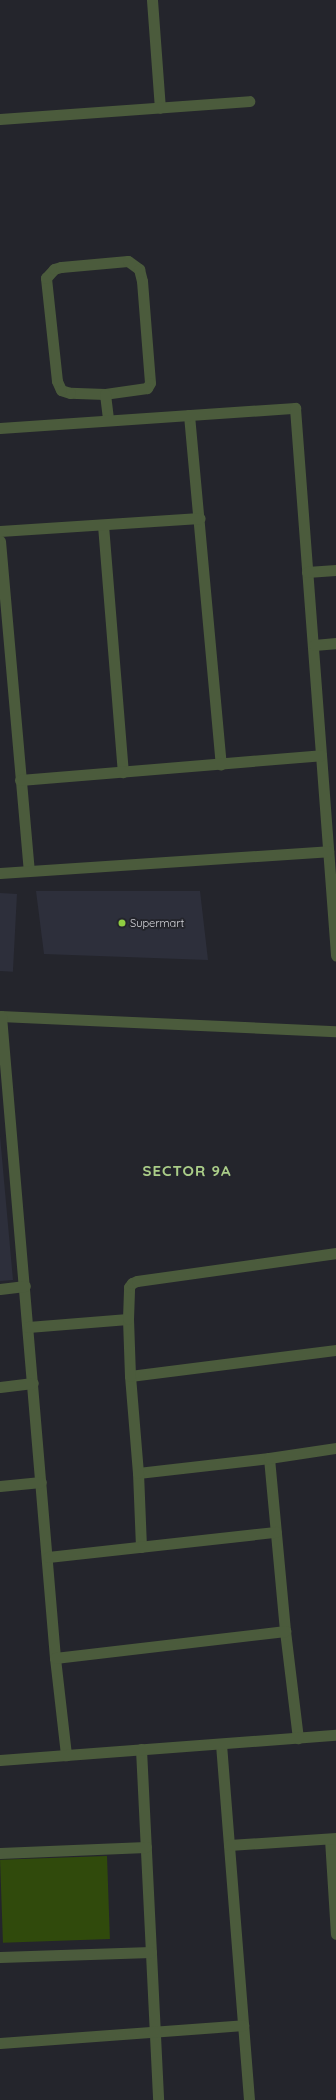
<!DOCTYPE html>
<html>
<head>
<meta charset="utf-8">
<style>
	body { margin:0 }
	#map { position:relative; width:336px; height:2100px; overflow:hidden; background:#24252c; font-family:Quicksand,sans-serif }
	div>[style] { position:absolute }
	.built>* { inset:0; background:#2d2f3b; transform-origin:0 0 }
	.green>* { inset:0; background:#304a0c; transform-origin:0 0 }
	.minor>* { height:11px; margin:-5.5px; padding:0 5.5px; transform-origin:5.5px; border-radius:5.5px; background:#4b5b3c }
	.dots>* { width:11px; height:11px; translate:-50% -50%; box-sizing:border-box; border:2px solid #24252c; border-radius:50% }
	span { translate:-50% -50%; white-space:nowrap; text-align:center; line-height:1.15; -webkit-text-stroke:4px #24252c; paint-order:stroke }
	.poi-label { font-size:11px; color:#d6d7dc }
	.left { translate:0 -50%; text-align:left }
	.district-label { font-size:15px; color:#aacd88; font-weight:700; letter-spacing:1px }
</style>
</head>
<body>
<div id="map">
	<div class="built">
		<div style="clip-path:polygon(36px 891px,200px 891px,208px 960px,44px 954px)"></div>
		<div style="left:0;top:893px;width:17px;height:78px;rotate:3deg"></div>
		<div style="clip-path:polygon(0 1136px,13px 1280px,0 1281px)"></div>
	</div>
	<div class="green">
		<div style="left:107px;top:1856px;width:83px;height:107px;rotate:88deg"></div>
	</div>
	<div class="minor">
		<div style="left:152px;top:0;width:108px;rotate:85.8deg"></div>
		<div style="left:0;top:119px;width:250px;rotate:-4.1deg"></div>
		<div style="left:105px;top:394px;width:35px;rotate:-178deg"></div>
		<div style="left:70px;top:393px;width:9px;rotate:-162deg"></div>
		<div style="left:61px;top:390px;width:10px;rotate:-114deg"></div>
		<div style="left:57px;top:381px;width:104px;rotate:-96.1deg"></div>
		<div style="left:46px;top:278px;width:12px;rotate:-48deg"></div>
		<div style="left:54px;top:269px;width:7px;rotate:-16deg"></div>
		<div style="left:61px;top:267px;width:67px;rotate:-5.1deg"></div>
		<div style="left:128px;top:261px;width:14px;rotate:36deg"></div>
		<div style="left:139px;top:269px;width:12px;rotate:76deg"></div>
		<div style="left:142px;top:281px;width:102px;rotate:85.5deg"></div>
		<div style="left:150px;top:383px;width:6px;rotate:121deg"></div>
		<div style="left:147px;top:388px;width:42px;rotate:171.9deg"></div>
		<div style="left:105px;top:394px;width:26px;rotate:83deg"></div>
		<div style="left:189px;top:415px;width:351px;rotate:84.8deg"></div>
		<div style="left:0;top:428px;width:296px;rotate:-3.9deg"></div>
		<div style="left:295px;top:408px;width:549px;rotate:85.71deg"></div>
		<div style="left:103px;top:525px;width:248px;rotate:85.4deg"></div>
		<div style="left:0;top:531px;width:200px;rotate:-3.7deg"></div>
		<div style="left:0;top:541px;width:331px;rotate:85deg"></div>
		<div style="left:307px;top:572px;width:29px;rotate:-4deg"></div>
		<div style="left:314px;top:645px;width:22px;rotate:-5deg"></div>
		<div style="left:20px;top:780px;width:302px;rotate:-4.7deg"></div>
		<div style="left:0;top:873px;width:329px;rotate:-3.8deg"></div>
		<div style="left:0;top:1016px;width:336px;rotate:2.6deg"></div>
		<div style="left:1px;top:1016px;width:644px;rotate:85.19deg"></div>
		<div style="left:55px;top:1658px;width:98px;rotate:83.5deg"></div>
		<div style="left:0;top:1289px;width:25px;rotate:-7deg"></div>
		<div style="left:28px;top:1327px;width:100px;rotate:-4.6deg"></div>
		<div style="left:130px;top:1376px;width:208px;rotate:-7.2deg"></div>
		<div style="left:0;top:1387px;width:33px;rotate:-7deg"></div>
		<div style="left:269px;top:1458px;width:174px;rotate:84.7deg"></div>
		<div style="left:285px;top:1631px;width:108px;rotate:83.1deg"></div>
		<div style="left:138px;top:1473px;width:132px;rotate:-6.5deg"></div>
		<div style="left:269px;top:1458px;width:68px;rotate:-8.5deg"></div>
		<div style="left:0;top:1486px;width:41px;rotate:-5.6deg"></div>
		<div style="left:141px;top:1547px;width:74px;rotate:-92.3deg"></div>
		<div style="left:138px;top:1473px;width:97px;rotate:-94.7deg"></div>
		<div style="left:130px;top:1376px;width:57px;rotate:-92deg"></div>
		<div style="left:128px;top:1319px;width:32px;rotate:-88deg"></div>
		<div style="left:129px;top:1287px;width:5px;rotate:-53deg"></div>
		<div style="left:132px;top:1283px;width:5px;rotate:-22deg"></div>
		<div style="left:137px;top:1281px;width:201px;rotate:-8deg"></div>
		<div style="left:48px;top:1557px;width:229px;rotate:-6.3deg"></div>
		<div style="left:55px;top:1658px;width:232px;rotate:-6.7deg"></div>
		<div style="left:221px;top:1744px;width:357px;rotate:85.5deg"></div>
		<div style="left:141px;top:1749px;width:351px;rotate:87.2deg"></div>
		<div style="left:0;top:1760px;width:337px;rotate:-4.3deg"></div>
		<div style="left:330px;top:1839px;width:95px;rotate:86.4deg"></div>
		<div style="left:229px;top:1845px;width:107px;rotate:-3.7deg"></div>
		<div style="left:0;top:1853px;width:146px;rotate:-2.4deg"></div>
		<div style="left:0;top:1957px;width:151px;rotate:-1.9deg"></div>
		<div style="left:0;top:2043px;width:244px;rotate:-4.2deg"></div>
	</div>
	<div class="dots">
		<div style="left:122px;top:923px;background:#90cd41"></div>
	</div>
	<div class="poi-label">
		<span class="left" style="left:130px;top:923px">Supermart</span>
	</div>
	<div class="district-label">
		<span style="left:187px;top:1171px">SECTOR 9A</span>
	</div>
</div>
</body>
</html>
